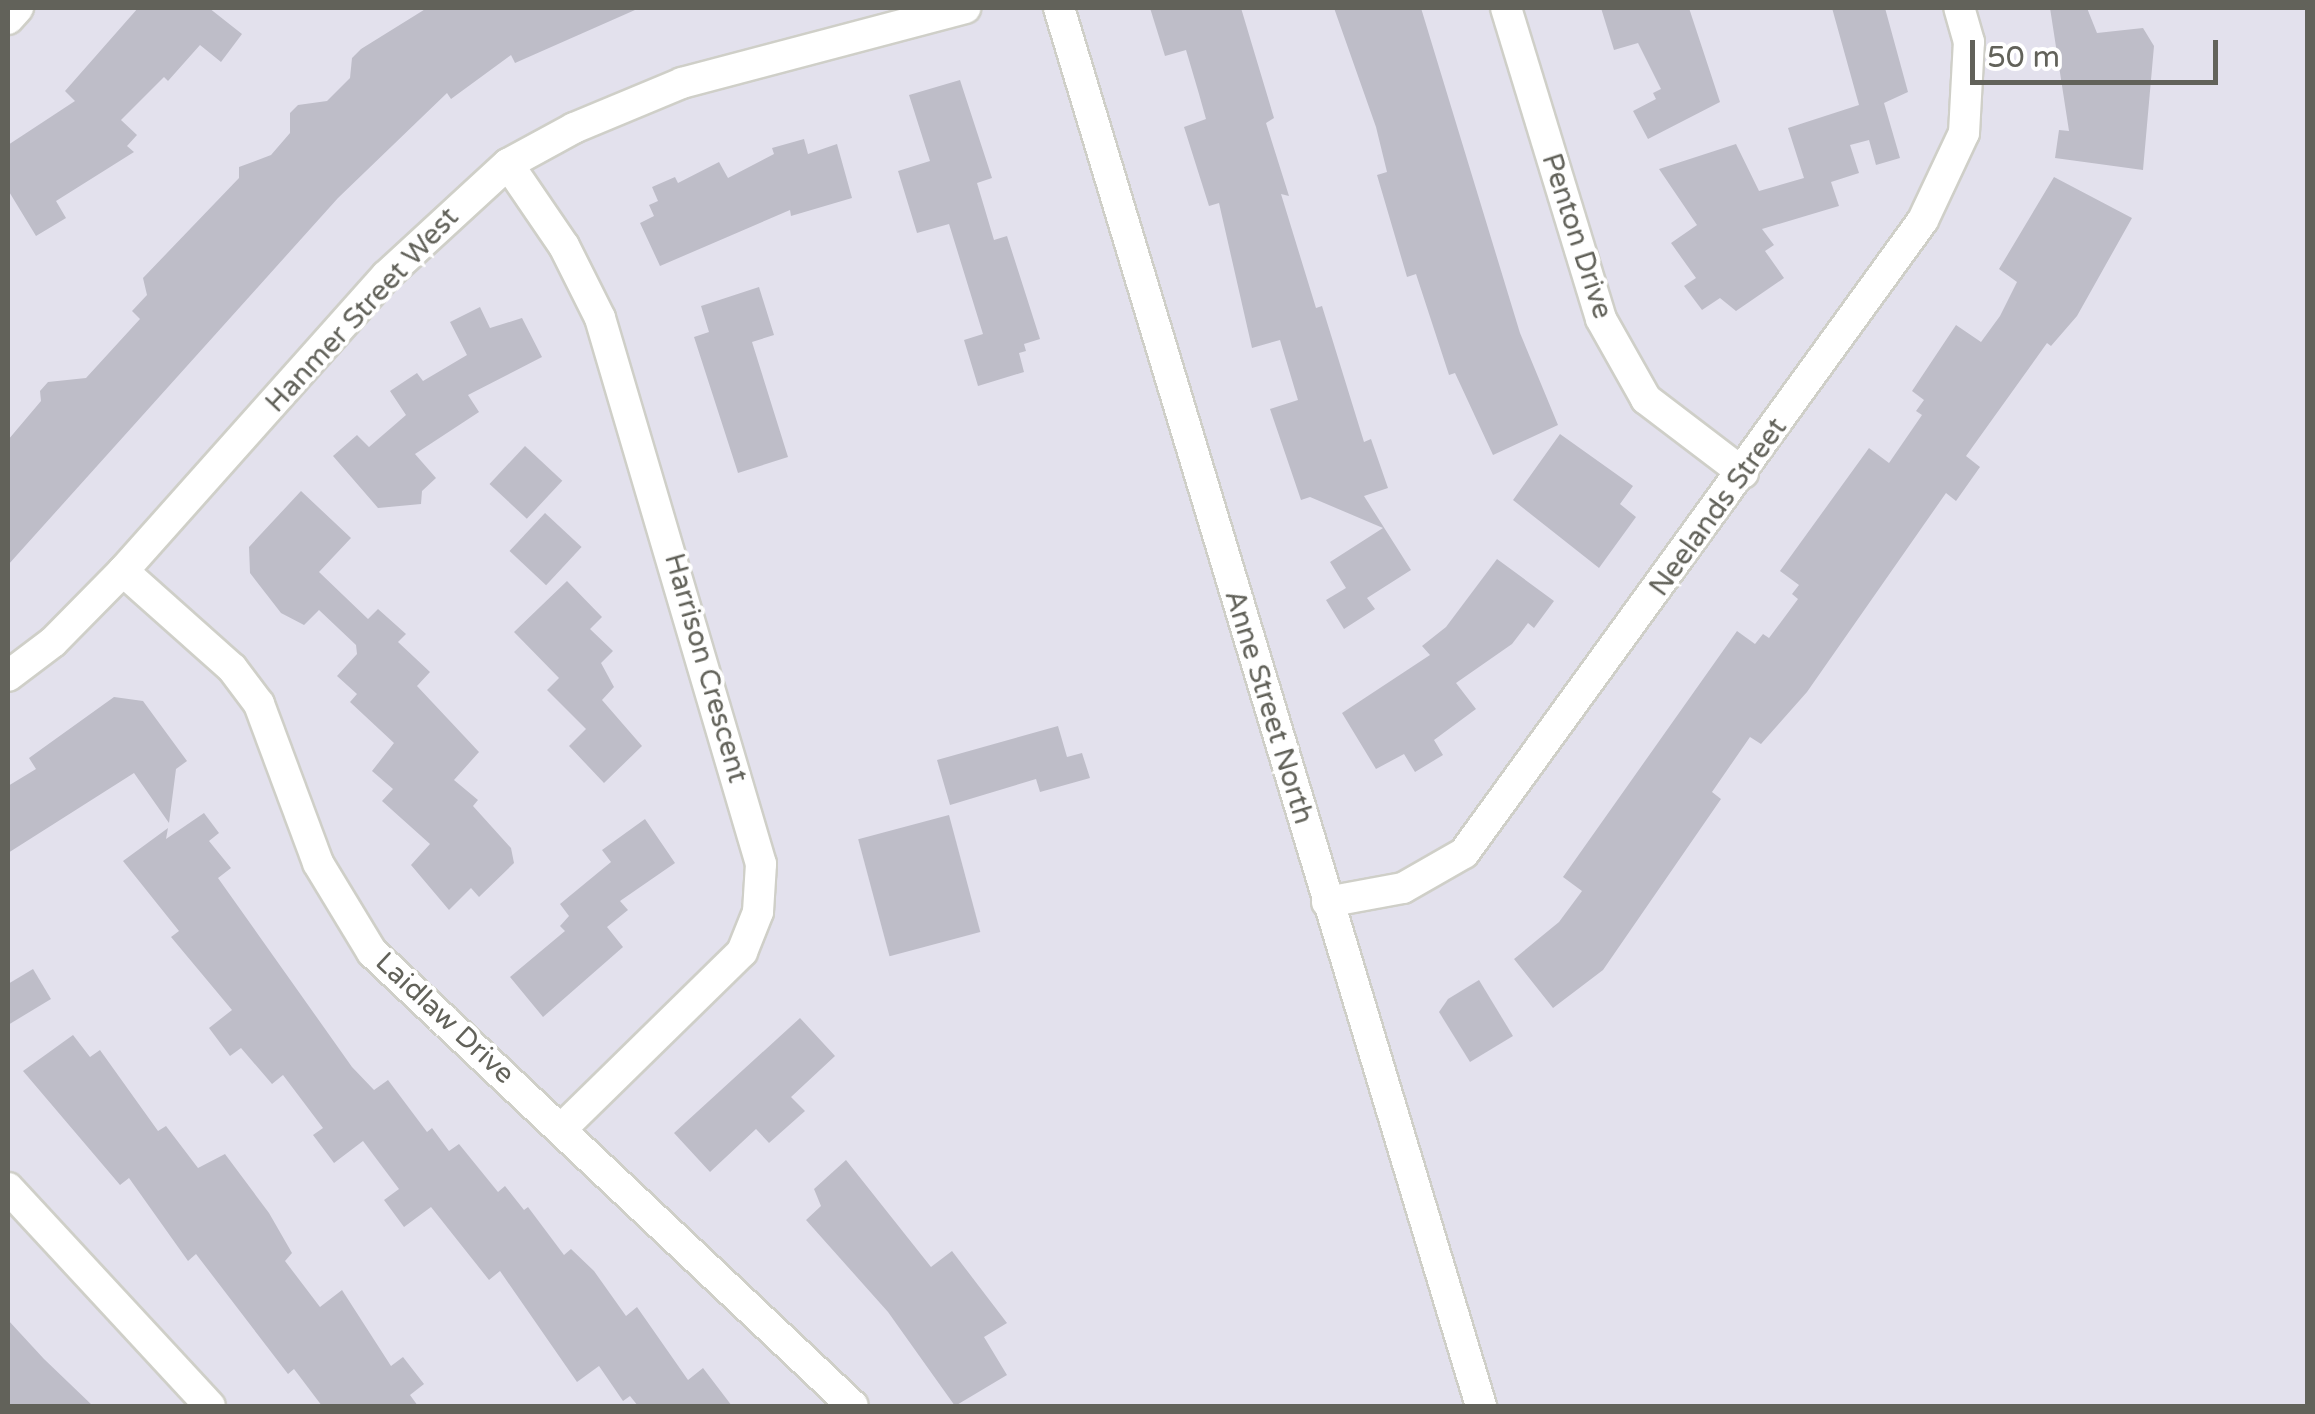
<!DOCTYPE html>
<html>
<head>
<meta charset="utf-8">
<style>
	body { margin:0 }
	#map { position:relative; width:2315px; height:1414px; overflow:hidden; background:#e3e1ed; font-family:"Varela Round",sans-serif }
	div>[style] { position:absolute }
	.building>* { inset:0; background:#bebdc8; transform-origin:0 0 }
	.roads { filter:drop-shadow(2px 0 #cfcfc8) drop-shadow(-2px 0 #cfcfc8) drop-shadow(0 2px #cfcfc8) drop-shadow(0 -2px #cfcfc8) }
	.street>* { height:30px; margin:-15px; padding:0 15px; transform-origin:15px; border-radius:15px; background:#fff }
	.secondary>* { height:30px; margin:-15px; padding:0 15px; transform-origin:15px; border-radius:15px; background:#fff }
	span { translate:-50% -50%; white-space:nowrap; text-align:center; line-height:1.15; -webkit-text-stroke:8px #fff; paint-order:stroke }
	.street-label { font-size:28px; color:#62625a }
	.frame { position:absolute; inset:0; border:10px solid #62625a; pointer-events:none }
	.scale { position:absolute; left:1970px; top:40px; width:248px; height:45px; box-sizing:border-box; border:5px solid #62625a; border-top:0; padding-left:12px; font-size:30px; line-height:35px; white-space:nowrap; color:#62625a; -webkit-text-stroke:8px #fff; paint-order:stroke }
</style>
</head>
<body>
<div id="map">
	<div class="building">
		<div style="clip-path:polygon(138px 8px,209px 8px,242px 34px,221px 62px,200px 45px,168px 81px,164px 77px,121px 120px,137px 135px,127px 146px,134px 152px,56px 201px,66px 218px,36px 236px,8px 190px,8px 145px,75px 101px,65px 91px)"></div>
		<div style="clip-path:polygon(427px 8px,635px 10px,515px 63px,511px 55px,451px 99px,447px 93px,338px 198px,8px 565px,8px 440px,41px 401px,40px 391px,48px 382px,86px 378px,140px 319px,132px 311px,147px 295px,143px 278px,239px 178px,239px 167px,271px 155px,290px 133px,290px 113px,298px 105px,327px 101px,350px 78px,352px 58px,361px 49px)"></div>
		<div style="clip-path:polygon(1150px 8px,1241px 8px,1274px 118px,1266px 123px,1289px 196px,1281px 194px,1316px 308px,1322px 306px,1364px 442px,1371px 439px,1388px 488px,1364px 496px,1411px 570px,1367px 598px,1375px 609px,1344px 629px,1326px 600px,1346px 588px,1330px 562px,1383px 528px,1310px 497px,1301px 500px,1270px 409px,1298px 400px,1280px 340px,1252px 348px,1219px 203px,1209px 206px,1184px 127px,1206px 119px,1199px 94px,1186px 50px,1165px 56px)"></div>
		<div style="clip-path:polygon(1334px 8px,1421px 8px,1520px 333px,1558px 425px,1493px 455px,1455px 373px,1449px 375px,1416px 274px,1407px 277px,1377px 175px,1387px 172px,1376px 127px)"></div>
		<div style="clip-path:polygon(1601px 8px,1689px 8px,1720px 102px,1648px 139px,1633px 111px,1656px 99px,1653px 93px,1661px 89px,1638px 43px,1614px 50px)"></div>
		<div style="clip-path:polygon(1832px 8px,1885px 8px,1908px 92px,1884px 103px,1900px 158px,1876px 165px,1869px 140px,1850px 145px,1859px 173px,1831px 182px,1839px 206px,1762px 229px,1774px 245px,1765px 251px,1784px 278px,1736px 311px,1720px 298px,1702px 310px,1684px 286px,1696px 278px,1671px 243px,1697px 225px,1659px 169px,1736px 144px,1759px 191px,1804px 178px,1788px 128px,1859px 105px)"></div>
		<div style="clip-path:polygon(2050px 8px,2087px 8px,2097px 33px,2143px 28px,2154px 46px,2143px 170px,2055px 158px,2059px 130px,2069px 131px)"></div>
		<div style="clip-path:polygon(960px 80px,992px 178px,977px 183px,994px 240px,1007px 236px,1040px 339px,1024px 344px,1026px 351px,1019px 353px,1024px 372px,978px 386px,964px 340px,983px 334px,949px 224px,917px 233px,898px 171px,930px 161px,909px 95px)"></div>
		<div style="clip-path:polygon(804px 139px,808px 154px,837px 144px,852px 198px,791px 216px,790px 210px,660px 266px,640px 223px,654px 216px,649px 205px,658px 201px,652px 187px,675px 177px,678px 183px,719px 162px,728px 178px,774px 154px,772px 148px)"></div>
		<div style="clip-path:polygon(2054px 177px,2132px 218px,2077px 316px,2051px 346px,2047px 343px,1966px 456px,1980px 467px,1956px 501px,1946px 493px,1807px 692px,1761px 744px,1750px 737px,1712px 792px,1721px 799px,1603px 970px,1553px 1008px,1514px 959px,1559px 922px,1582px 891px,1563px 877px,1737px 631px,1755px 644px,1763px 634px,1769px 638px,1798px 599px,1792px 594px,1799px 585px,1780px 571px,1869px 448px,1889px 463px,1922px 415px,1916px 411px,1924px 400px,1912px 391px,1956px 325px,1981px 342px,2000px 316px,2017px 282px,1999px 269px)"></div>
		<div style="clip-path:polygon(759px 287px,774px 335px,752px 342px,788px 457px,738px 473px,694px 337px,709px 332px,701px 306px)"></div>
		<div style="clip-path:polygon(480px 307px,490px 328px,522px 318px,542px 357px,468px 395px,479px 412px,415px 454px,436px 478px,422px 491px,421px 504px,378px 508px,333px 456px,357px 435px,369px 447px,406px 415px,390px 391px,417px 373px,423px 381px,467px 355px,450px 322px)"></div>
		<div style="clip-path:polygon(1560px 434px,1633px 486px,1620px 504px,1636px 517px,1599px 568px,1513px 500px)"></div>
		<div style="left:525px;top:446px;width:51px;height:52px;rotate:43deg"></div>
		<div style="clip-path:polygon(301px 491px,351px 538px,319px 572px,368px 619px,378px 609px,406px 634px,398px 642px,430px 672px,417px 686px,479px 752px,454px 780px,478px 800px,473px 806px,511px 848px,514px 863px,479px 897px,471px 888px,449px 910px,411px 865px,430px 844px,382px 801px,393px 789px,372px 771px,394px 743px,350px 702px,357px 694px,337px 676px,357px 654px,356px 645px,319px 610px,304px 625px,281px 613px,250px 573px,249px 547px)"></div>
		<div style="left:545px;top:513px;width:50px;height:52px;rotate:43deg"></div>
		<div style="clip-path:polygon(1497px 559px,1554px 601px,1534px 628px,1528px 623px,1512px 644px,1456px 683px,1476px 709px,1434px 740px,1443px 755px,1415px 772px,1404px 754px,1376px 769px,1342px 713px,1430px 655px,1422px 646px,1446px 627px)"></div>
		<div style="clip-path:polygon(567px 581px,602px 617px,590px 629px,613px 651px,601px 663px,614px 687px,602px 700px,642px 746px,604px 783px,569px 746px,586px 729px,547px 690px,559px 678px,514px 632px)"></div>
		<div style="clip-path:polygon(114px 697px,143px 701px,187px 761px,176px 769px,169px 823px,134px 773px,8px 853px,8px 786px,36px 769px,29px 758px)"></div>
		<div style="clip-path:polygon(1058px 726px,1067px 757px,1082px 753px,1090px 778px,1040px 792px,1036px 779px,950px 805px,937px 760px)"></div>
		<div style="clip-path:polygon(204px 813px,219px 833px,209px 841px,231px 868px,218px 878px,352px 1067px,374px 1090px,388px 1080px,427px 1132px,432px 1128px,449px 1151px,459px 1144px,498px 1192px,505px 1186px,524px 1210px,528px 1207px,564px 1255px,571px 1249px,594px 1271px,626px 1316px,637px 1307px,688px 1380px,703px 1368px,732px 1406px,638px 1406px,630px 1396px,623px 1401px,599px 1366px,577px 1382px,500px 1271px,489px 1280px,431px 1207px,404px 1227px,384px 1200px,399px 1189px,363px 1141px,334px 1163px,313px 1135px,323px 1128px,283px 1075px,272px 1084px,241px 1048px,230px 1056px,209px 1028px,232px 1010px,171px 937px,179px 931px,123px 861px,168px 828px,166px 839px)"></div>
		<div style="left:949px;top:815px;width:121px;height:94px;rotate:75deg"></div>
		<div style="clip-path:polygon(645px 819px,675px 863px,620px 901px,628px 910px,607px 927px,623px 947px,543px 1017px,510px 977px,565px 931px,560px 926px,569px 916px,560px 904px,611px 862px,602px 850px)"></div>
		<div style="clip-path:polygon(33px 969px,51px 999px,8px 1025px,8px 984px)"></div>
		<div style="clip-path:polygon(1479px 980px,1513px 1036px,1470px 1062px,1439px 1012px,1448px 999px)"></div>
		<div style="clip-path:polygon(800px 1018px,835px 1056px,791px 1097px,805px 1111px,769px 1143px,756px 1129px,710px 1172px,674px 1133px)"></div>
		<div style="clip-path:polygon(73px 1035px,90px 1057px,100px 1050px,158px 1131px,166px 1126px,198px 1168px,225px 1154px,269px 1213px,292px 1253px,285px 1261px,320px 1307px,342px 1290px,391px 1366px,403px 1357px,424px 1384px,410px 1395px,418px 1406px,322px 1406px,294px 1369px,288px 1374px,196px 1254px,188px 1261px,129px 1178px,120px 1185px,23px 1071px)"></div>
		<div style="clip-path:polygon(846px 1160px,931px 1267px,952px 1251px,1007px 1323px,984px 1337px,1007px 1375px,955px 1406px,888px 1312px,806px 1220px,821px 1206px,814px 1189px)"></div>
		<div style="clip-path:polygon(8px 1320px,44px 1359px,93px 1406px,8px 1406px)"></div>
	</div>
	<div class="roads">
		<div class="street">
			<div style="left:1506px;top:8px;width:325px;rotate:73deg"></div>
			<div style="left:1601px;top:319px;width:92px;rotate:60.6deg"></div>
			<div style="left:1646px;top:399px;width:122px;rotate:37.3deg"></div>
			<div style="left:8px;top:19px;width:15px;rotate:-48deg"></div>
			<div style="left:508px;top:164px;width:99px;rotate:55.7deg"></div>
			<div style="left:564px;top:246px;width:80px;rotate:63.4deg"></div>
			<div style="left:600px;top:318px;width:569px;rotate:73.57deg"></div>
			<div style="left:761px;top:864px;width:48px;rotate:93.6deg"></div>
			<div style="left:758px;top:912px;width:43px;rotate:111.8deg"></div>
			<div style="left:742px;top:952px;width:250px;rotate:135.6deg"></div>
			<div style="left:123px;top:571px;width:146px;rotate:41.7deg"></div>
			<div style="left:232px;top:668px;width:45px;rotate:53.1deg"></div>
			<div style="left:259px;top:704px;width:170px;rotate:69.6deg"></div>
			<div style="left:318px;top:863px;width:104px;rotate:58.8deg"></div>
			<div style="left:372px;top:952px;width:661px;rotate:43.35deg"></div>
			<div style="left:1327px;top:902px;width:77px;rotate:-10.4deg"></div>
			<div style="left:1403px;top:888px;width:70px;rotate:-29.8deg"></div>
			<div style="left:1464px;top:853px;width:782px;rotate:-54.05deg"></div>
			<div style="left:1923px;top:220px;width:96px;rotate:-64.8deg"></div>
			<div style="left:1964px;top:133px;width:91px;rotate:-86.9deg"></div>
			<div style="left:1969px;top:42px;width:35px;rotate:-106deg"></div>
			<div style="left:8px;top:1188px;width:297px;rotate:47.2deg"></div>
		</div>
		<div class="secondary">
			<div style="left:1059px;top:8px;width:1460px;rotate:73.2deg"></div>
			<div style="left:8px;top:676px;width:56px;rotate:-37.1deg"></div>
			<div style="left:53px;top:642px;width:100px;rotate:-45.4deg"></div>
			<div style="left:123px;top:571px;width:395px;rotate:-48.3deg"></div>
			<div style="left:386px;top:276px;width:166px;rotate:-42.6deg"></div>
			<div style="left:508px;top:164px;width:75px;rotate:-28.6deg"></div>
			<div style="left:574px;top:128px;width:117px;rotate:-22.6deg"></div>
			<div style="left:682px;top:83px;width:293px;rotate:-14.8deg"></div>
		</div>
	</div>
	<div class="street-label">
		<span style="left:1577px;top:236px;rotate:72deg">Penton Drive</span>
		<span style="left:362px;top:310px;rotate:-47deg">Hanmer Street West</span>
		<span style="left:1718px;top:507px;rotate:-54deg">Neelands Street</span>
		<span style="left:706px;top:668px;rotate:74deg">Harrison Crescent</span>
		<span style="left:1269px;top:707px;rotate:73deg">Anne Street North</span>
		<span style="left:445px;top:1018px;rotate:43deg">Laidlaw Drive</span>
	</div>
	<div class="frame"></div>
	<div class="scale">50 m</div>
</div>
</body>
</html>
